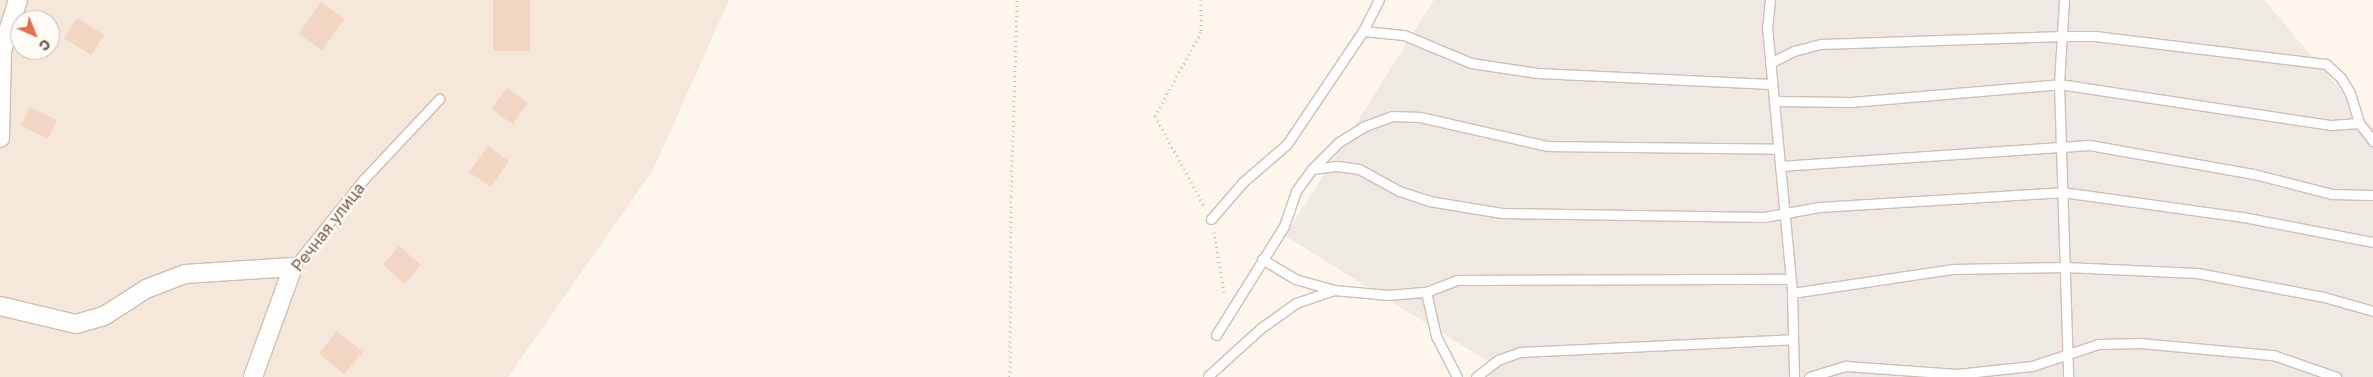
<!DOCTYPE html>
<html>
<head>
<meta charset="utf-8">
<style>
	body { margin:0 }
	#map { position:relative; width:2373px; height:377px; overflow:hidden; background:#fdf6ec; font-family:"Golos Text",sans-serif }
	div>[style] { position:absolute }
	.residential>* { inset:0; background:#f5e8da }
	.industrial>* { inset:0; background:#efe9e4 }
	.building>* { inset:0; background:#f3d5c3; transform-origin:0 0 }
	.path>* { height:3px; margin-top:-1.5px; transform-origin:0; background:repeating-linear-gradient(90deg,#d9b8a5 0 1px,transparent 0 5px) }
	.roads { filter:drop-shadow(1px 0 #d1beb0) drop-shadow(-1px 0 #d1beb0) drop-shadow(0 1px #d1beb0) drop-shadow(0 -1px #d1beb0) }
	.lane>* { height:9px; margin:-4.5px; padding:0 4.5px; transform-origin:4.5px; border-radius:4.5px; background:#fff }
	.street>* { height:18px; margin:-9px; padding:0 9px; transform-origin:9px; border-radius:9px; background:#fff }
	span { translate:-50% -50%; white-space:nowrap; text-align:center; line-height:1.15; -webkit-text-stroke:4.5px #fffaf3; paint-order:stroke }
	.street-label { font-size:16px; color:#7a5c4d }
	.north { position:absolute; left:10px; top:10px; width:50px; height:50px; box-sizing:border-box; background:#fffaf3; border:1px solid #cabbb1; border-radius:50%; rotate:136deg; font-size:14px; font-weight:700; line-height:20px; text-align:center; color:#7a5c4d }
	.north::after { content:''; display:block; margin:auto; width:18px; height:22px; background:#e76f51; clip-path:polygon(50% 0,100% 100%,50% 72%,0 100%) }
</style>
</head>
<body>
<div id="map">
	<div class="residential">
		<div style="clip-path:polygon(evenodd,0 0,729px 0,653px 170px,508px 377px,0 377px,0 0,20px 20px,50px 20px,50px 50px,20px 50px,20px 20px)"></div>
	</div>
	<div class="industrial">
		<div style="clip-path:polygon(1434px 0,2264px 0,2373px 128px,2373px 377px,1490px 377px,1489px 362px,1285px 236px)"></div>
	</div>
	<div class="building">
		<div style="left:493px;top:0;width:37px;height:51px"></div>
		<div style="left:321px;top:2px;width:29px;height:39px;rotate:35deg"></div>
		<div style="left:77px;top:18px;width:32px;height:24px;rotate:32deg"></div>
		<div style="left:507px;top:88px;width:26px;height:26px;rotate:36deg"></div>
		<div style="left:30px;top:107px;width:30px;height:21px;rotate:26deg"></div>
		<div style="left:488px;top:146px;width:26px;height:32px;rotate:36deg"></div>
		<div style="left:399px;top:246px;width:29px;height:25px;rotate:41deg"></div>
		<div style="left:337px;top:331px;width:33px;height:29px;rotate:39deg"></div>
	</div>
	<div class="path">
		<div style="left:1201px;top:0;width:32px;rotate:90deg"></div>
		<div style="left:1201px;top:32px;width:96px;rotate:118.7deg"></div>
		<div style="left:1155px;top:116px;width:102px;rotate:61.4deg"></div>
		<div style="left:1214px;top:232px;width:61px;rotate:80.5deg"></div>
		<div style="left:1010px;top:377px;width:181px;rotate:-89.7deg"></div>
		<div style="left:1011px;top:196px;width:196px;rotate:-88.2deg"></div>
	</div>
	<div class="roads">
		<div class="lane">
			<div style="left:1770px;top:0;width:27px;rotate:96deg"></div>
			<div style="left:1767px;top:27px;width:267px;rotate:84.6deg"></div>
			<div style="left:1792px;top:293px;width:84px;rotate:88.6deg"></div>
			<div style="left:2064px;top:0;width:84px;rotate:93.4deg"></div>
			<div style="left:2059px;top:84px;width:293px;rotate:88.2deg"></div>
			<div style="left:1363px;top:31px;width:35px;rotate:-63deg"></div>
			<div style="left:1770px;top:63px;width:27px;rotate:-27deg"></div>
			<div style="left:1794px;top:51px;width:28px;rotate:-15deg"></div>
			<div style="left:1821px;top:44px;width:241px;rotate:-1.9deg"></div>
			<div style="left:2062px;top:36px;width:33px"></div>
			<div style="left:2095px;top:36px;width:233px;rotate:6.9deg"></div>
			<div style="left:2326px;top:64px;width:21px;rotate:43deg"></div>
			<div style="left:2341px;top:78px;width:17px;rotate:59deg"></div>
			<div style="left:2350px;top:93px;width:31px;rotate:73deg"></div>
			<div style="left:2359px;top:123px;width:23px;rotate:52deg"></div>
			<div style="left:1774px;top:101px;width:77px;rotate:0.7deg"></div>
			<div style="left:1851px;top:102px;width:209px;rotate:-4.9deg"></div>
			<div style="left:2059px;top:84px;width:275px;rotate:8.6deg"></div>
			<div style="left:2331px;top:125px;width:28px;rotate:-4deg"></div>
			<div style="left:1780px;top:166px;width:310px;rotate:-3.9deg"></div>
			<div style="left:2089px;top:145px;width:168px;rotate:10deg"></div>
			<div style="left:2254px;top:174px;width:81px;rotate:14.4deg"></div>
			<div style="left:2332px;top:194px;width:41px;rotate:1.4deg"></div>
			<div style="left:1312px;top:169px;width:38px;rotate:-45deg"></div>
			<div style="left:1339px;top:142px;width:31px;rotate:-32deg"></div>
			<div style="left:1365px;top:126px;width:29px;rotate:-20deg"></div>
			<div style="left:1392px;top:116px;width:28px;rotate:2deg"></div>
			<div style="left:1420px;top:117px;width:131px;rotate:12.8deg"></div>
			<div style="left:1548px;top:146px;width:230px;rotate:0.7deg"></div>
			<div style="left:1211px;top:219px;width:49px;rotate:-49.1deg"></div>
			<div style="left:1243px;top:182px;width:58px;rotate:-40.8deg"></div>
			<div style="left:1287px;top:144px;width:136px;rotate:-56.1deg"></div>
			<div style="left:1363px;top:31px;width:41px;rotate:5.6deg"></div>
			<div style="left:1404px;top:35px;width:73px;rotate:22.7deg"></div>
			<div style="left:1471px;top:63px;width:67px;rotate:8.6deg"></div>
			<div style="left:1537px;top:73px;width:235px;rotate:2.7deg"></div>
			<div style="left:1262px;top:259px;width:39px;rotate:31deg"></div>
			<div style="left:1295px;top:279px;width:41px;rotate:15.8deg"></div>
			<div style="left:1334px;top:290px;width:54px;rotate:5.3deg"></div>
			<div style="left:1388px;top:295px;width:38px;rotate:-5deg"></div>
			<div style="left:293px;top:267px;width:113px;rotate:-51.1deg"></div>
			<div style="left:364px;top:179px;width:110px;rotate:-46.8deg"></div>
			<div style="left:1792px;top:293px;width:163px;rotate:-8.5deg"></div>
			<div style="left:1953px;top:269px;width:112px;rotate:-1deg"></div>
			<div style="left:2065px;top:267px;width:132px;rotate:2.6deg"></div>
			<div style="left:2197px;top:273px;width:129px;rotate:10.7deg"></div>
			<div style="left:2324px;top:297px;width:51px;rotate:15.9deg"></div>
			<div style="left:1216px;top:335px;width:128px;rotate:-58deg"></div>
			<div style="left:1284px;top:226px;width:37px;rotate:-71deg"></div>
			<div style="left:1296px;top:191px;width:27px;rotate:-54deg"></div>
			<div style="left:1312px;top:169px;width:25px;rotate:-7deg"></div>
			<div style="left:1337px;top:166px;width:22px;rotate:8deg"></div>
			<div style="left:1359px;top:169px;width:46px;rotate:28.8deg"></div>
			<div style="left:1399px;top:191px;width:32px;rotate:18deg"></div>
			<div style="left:1429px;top:201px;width:74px;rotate:9.3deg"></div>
			<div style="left:1502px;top:213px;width:262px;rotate:0.9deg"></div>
			<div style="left:1764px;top:217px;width:56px;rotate:-10.3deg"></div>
			<div style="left:1819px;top:207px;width:243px;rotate:-3.5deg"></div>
			<div style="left:2062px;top:192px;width:183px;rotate:7.9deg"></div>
			<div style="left:2243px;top:217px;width:132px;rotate:10.9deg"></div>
			<div style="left:1208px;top:376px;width:72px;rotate:-42.2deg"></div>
			<div style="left:1261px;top:328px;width:43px;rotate:-35.5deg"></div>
			<div style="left:1296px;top:303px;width:40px;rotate:-18.9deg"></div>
			<div style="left:1457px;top:377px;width:46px;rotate:-117.1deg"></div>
			<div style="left:1436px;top:336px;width:45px;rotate:-102.8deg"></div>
			<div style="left:1426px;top:292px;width:33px;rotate:-21deg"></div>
			<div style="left:1457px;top:280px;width:333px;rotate:-0.2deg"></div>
			<div style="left:1476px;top:377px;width:28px;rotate:-38deg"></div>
			<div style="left:1498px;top:360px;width:23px;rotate:-20deg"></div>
			<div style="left:1520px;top:352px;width:273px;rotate:-2.7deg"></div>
			<div style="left:1809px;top:377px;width:39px;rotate:-17deg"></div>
			<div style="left:1846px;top:366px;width:111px;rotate:4.1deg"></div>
			<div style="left:1957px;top:374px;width:75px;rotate:-6.1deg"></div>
			<div style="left:2032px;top:366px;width:70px;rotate:-18.4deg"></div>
			<div style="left:2098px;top:344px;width:42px;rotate:-1.4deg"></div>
			<div style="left:2140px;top:343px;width:134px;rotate:5.2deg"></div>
			<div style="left:2273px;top:355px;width:67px;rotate:19.2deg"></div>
		</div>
		<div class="street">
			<div style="left:0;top:138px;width:87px;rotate:-88.7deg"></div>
			<div style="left:2px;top:51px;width:53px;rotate:-72.6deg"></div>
			<div style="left:0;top:306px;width:78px;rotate:13.3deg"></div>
			<div style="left:76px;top:324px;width:29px;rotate:-16deg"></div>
			<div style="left:104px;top:316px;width:50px;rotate:-32.7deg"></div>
			<div style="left:146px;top:289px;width:42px;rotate:-21deg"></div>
			<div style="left:185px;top:274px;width:108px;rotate:-3.7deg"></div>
			<div style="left:293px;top:267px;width:117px;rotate:110deg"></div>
		</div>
	</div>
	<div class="street-label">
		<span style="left:328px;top:227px;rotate:-52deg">Речная улица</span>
	</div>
	<div class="north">С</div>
</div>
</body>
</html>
